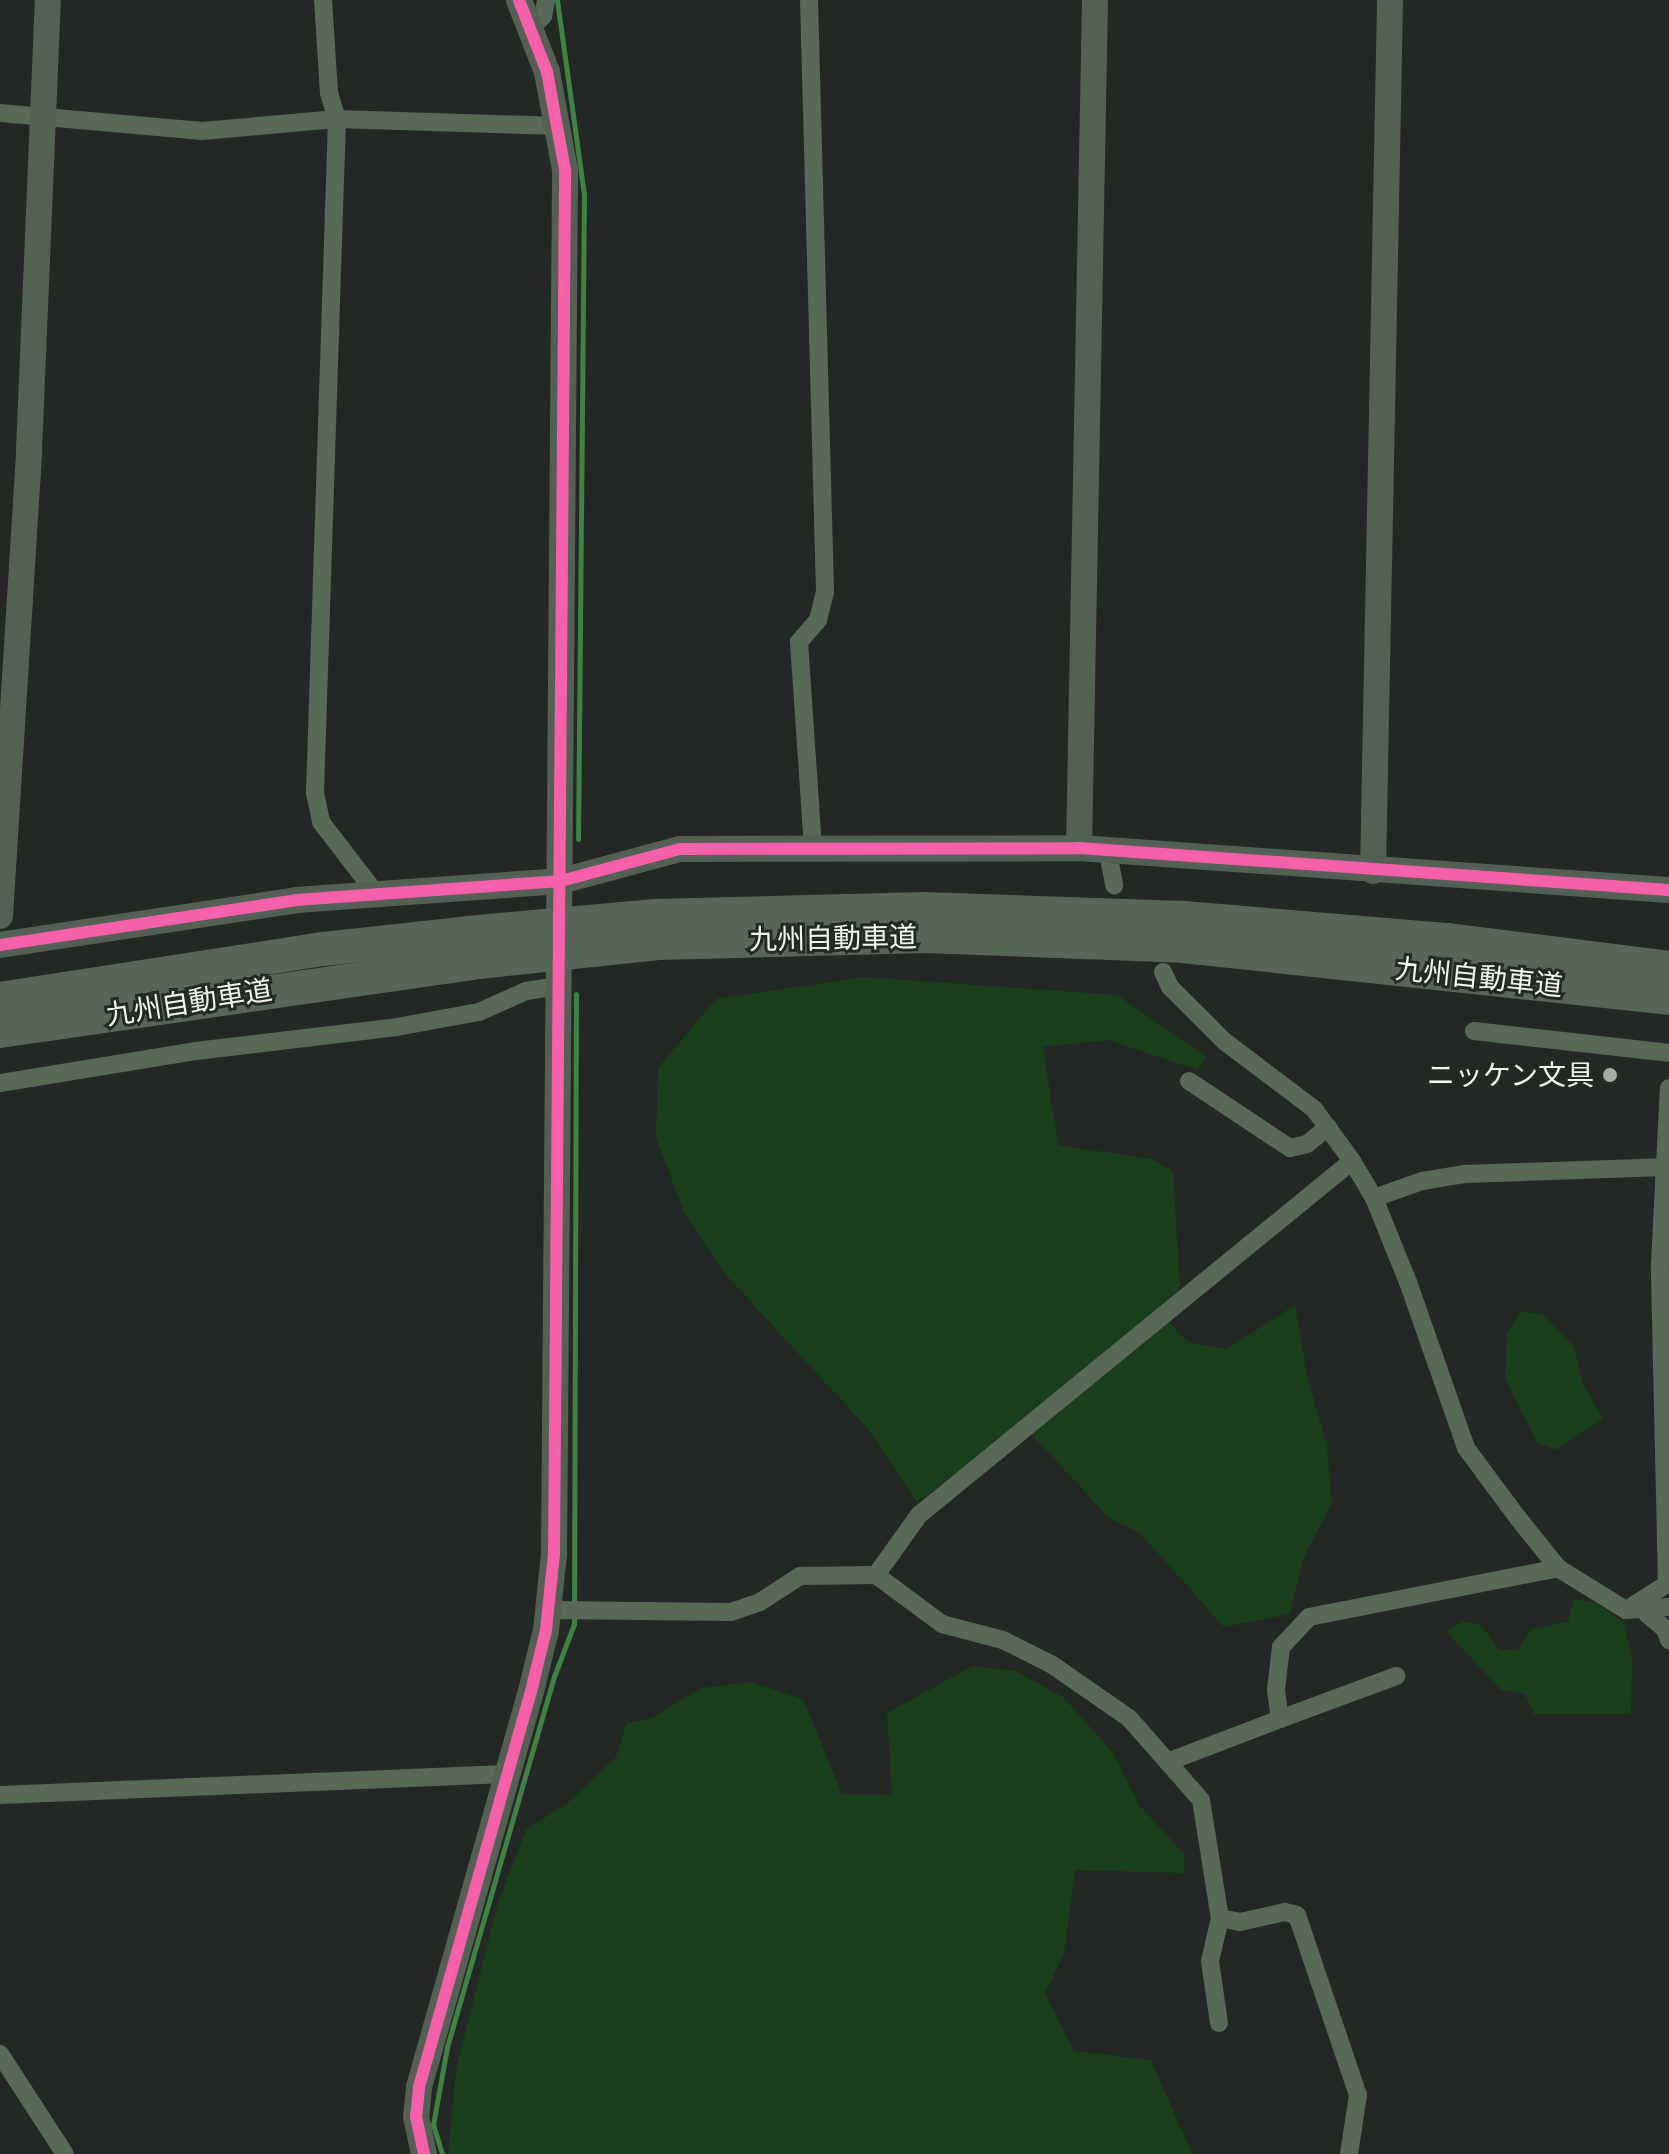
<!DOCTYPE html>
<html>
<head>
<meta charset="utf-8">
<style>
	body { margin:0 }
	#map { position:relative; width:1669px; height:2154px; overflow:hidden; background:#242824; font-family:Quicksand,"Noto Sans JP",sans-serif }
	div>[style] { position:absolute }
	.green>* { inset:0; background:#183f1a }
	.stream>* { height:5px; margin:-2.5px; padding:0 2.5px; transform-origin:2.5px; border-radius:2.5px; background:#3f8243 }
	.street>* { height:18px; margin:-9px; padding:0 9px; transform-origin:9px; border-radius:9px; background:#5a685a }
	.secondary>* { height:26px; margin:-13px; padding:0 13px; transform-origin:13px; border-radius:13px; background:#536053 }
	.highway>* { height:34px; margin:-17px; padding:0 17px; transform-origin:17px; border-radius:17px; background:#586558 }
	.highway-bridge>* { height:34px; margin:-17px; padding:0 17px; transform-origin:17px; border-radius:17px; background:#586558 }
	.cycleway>* { height:12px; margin:-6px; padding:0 6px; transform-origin:6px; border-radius:6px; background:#f560ab }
	.dots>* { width:22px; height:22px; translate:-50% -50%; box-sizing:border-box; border:4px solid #232923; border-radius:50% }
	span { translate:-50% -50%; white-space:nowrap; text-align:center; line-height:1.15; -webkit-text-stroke:6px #232923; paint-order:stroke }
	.street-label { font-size:28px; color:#f0f3f0 }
	.poi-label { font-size:28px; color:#f0f3f0 }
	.right { translate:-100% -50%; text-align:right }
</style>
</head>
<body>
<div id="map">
	<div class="green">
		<div style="clip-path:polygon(864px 977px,1117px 995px,1207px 1057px,1197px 1070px,1109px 1040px,1043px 1047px,1058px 1145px,1151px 1159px,1173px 1171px,1180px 1285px,1163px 1316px,1188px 1342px,1227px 1349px,1295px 1305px,1307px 1376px,1327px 1446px,1332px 1503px,1303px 1559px,1290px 1614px,1224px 1627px,1140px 1533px,1109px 1518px,1022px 1424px,917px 1502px,868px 1429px,726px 1275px,685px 1214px,656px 1138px,658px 1068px,716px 999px)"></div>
		<div style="clip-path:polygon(1521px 1311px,1544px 1315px,1574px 1347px,1582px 1382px,1603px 1419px,1555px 1450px,1537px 1442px,1505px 1379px,1507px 1334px)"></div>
		<div style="clip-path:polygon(1574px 1599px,1597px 1603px,1624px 1623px,1632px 1659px,1631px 1714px,1534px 1714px,1525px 1694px,1501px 1690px,1447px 1632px,1462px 1622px,1481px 1625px,1499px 1650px,1518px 1650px,1531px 1629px,1568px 1622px)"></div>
		<div style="clip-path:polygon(973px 1666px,1015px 1671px,1063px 1697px,1114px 1754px,1139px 1805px,1184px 1854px,1184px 1873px,1075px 1870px,1064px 1954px,1045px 1993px,1074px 2051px,1151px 2060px,1192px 2154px,448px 2154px,456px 2070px,498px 1903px,526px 1830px,569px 1802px,616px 1757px,627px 1723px,652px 1718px,701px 1688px,751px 1682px,803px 1699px,842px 1794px,892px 1795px,887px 1713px)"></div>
	</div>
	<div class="stream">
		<div style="left:557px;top:0;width:197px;rotate:82.1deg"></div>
		<div style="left:584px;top:195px;width:644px;rotate:90.53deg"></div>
		<div style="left:442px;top:2154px;width:30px;rotate:-107deg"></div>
		<div style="left:433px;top:2125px;width:79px;rotate:-79.8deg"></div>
		<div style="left:447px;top:2047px;width:388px;rotate:-73.9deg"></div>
		<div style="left:555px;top:1674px;width:53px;rotate:-69.2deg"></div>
		<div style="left:574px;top:1624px;width:630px;rotate:-89.82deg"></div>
	</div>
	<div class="street">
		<div style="left:323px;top:0;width:93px;rotate:86.3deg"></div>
		<div style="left:329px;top:93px;width:27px;rotate:73deg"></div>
		<div style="left:337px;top:119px;width:674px;rotate:91.87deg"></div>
		<div style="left:315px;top:793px;width:30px;rotate:78deg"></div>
		<div style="left:321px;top:822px;width:93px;rotate:52.4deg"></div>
		<div style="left:809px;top:0;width:592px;rotate:88.45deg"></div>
		<div style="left:825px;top:592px;width:29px;rotate:104deg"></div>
		<div style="left:818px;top:620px;width:29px;rotate:131deg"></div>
		<div style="left:799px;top:642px;width:204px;rotate:86.1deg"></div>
		<div style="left:532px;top:27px;width:16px;rotate:-45deg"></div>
		<div style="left:543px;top:16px;width:16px;rotate:-79deg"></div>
		<div style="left:0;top:113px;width:203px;rotate:5.1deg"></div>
		<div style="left:202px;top:131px;width:136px;rotate:-5.1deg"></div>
		<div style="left:337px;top:119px;width:221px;rotate:1.8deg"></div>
		<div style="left:1108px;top:853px;width:33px;rotate:79deg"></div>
		<div style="left:1163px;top:972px;width:17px;rotate:65deg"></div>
		<div style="left:1170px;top:987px;width:76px;rotate:45deg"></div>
		<div style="left:1224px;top:1041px;width:113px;rotate:37.1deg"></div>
		<div style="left:1314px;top:1109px;width:64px;rotate:53.8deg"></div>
		<div style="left:1352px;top:1161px;width:43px;rotate:59.3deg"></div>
		<div style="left:1374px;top:1198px;width:91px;rotate:68deg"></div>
		<div style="left:1408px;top:1282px;width:176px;rotate:70.7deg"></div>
		<div style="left:1466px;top:1448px;width:87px;rotate:53.4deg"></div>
		<div style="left:1518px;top:1518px;width:64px;rotate:51.3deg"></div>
		<div style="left:1558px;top:1568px;width:80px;rotate:31.7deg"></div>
		<div style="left:1626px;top:1610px;width:43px;rotate:-4deg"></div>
		<div style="left:1474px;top:1031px;width:196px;rotate:6.4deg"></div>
		<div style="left:1189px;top:1081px;width:121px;rotate:33.6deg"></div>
		<div style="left:1290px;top:1148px;width:17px;rotate:-13deg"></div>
		<div style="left:1307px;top:1144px;width:27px;rotate:-39deg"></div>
		<div style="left:0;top:1083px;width:199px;rotate:-9.3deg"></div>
		<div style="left:196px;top:1051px;width:202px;rotate:-6.8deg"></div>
		<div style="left:397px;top:1027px;width:83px;rotate:-10.4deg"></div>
		<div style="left:479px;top:1012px;width:51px;rotate:-24.1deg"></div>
		<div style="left:526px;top:991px;width:30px;rotate:-9deg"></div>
		<div style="left:1374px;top:1198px;width:51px;rotate:-19.5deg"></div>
		<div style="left:1422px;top:1181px;width:44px;rotate:-9.2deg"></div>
		<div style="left:1465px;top:1174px;width:197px;rotate:-2deg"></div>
		<div style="left:876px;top:1575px;width:74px;rotate:-54.4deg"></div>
		<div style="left:919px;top:1515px;width:559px;rotate:-39.27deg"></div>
		<div style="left:549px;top:1610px;width:182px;rotate:0.6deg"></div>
		<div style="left:731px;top:1612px;width:31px;rotate:-19deg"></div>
		<div style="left:760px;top:1602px;width:48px;rotate:-33deg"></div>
		<div style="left:800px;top:1576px;width:76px;rotate:-0.8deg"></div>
		<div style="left:876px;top:1575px;width:82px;rotate:36.6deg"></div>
		<div style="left:942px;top:1624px;width:63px;rotate:14.7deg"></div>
		<div style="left:1003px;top:1640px;width:54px;rotate:26.6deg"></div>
		<div style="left:1051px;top:1664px;width:95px;rotate:34.7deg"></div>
		<div style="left:1129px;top:1718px;width:109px;rotate:48.7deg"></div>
		<div style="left:1201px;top:1800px;width:120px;rotate:80.9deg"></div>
		<div style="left:1220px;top:1918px;width:20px;rotate:11deg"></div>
		<div style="left:1240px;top:1922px;width:46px;rotate:-12.5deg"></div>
		<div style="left:1285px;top:1912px;width:12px;rotate:14deg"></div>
		<div style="left:1297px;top:1915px;width:190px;rotate:71.3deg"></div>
		<div style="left:1358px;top:2095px;width:60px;rotate:98.7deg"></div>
		<div style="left:1626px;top:1610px;width:49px;rotate:-32.4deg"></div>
		<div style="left:1667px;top:1584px;width:320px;rotate:-91.3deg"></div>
		<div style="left:1660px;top:1264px;width:176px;rotate:-87.1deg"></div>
		<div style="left:1646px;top:1613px;width:25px;rotate:40deg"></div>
		<div style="left:1665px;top:1629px;width:12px;rotate:70deg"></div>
		<div style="left:1280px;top:1719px;width:124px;rotate:-20.3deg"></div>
		<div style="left:1170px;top:1761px;width:118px;rotate:-20.9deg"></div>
		<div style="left:1280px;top:1719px;width:29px;rotate:-98deg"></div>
		<div style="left:1276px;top:1690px;width:43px;rotate:-83.4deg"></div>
		<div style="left:1281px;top:1647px;width:41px;rotate:-47deg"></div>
		<div style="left:1309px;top:1617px;width:254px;rotate:-11.1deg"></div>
		<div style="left:0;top:1795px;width:506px;rotate:-2.38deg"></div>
		<div style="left:1219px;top:2023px;width:63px;rotate:-98.3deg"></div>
		<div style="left:1210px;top:1961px;width:44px;rotate:-76.9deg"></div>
		<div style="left:0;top:2054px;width:119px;rotate:57deg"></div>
	</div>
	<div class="secondary">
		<div style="left:1079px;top:848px;width:848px;rotate:-88.92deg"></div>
		<div style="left:1373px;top:871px;width:871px;rotate:-88.88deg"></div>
		<div style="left:0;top:916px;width:467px;rotate:-86.4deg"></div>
		<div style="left:29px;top:450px;width:450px;rotate:-87.6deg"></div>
		<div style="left:0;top:945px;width:299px;rotate:-8.6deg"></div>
		<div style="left:296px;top:900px;width:266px;rotate:-4.1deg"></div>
		<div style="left:561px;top:881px;width:123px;rotate:-15.1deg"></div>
		<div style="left:680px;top:849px;width:399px;rotate:-0.1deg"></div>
		<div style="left:1079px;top:848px;width:591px;rotate:4.07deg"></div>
		<div style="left:424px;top:2154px;width:38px;rotate:-102deg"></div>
		<div style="left:416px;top:2117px;width:30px;rotate:-84deg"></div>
		<div style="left:419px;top:2087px;width:420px;rotate:-74.2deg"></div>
		<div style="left:533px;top:1683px;width:55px;rotate:-76.2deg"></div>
		<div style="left:546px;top:1630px;width:76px;rotate:-84deg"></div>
		<div style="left:554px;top:1554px;width:1384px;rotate:-89.54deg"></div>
		<div style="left:565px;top:170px;width:100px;rotate:-100.4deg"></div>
		<div style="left:547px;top:72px;width:77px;rotate:-111.3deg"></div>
	</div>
	<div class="highway">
		<div style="left:655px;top:916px;width:269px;rotate:-1.5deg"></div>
		<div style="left:924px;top:909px;width:260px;rotate:2deg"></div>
		<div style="left:1184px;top:918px;width:265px;rotate:4.8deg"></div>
		<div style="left:1448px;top:940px;width:223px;rotate:7.2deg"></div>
		<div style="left:658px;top:943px;width:268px;rotate:-1.5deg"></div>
		<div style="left:926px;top:936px;width:257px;rotate:2.2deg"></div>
		<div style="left:1183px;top:946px;width:489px;rotate:6.1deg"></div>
		<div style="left:0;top:999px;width:328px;rotate:-8.8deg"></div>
		<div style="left:324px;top:949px;width:145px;rotate:-6.3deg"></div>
		<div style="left:0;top:1031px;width:474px;rotate:-8.2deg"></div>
	</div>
	<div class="highway-bridge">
		<div style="left:468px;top:933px;width:188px;rotate:-5.2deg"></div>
		<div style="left:469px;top:963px;width:190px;rotate:-6deg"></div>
	</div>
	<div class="cycleway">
		<div style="left:0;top:945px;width:299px;rotate:-8.6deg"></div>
		<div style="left:296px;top:900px;width:266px;rotate:-4.1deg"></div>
		<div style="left:561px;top:881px;width:123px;rotate:-15.1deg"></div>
		<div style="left:680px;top:849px;width:399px;rotate:-0.1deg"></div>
		<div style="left:1079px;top:848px;width:591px;rotate:4.07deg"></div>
		<div style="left:424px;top:2154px;width:38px;rotate:-102deg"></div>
		<div style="left:416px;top:2117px;width:30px;rotate:-84deg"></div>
		<div style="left:419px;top:2087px;width:420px;rotate:-74.2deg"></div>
		<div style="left:533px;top:1683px;width:55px;rotate:-76.2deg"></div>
		<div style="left:546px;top:1630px;width:76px;rotate:-84deg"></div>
		<div style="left:554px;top:1554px;width:1384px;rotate:-89.54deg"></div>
		<div style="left:565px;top:170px;width:100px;rotate:-100.4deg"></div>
		<div style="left:547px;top:72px;width:77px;rotate:-111.3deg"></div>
	</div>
	<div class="dots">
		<div style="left:1610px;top:1075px;background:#a9aca9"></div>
	</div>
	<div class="street-label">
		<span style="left:833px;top:938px;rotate:-1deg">九州自動車道</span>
		<span style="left:1479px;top:977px;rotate:6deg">九州自動車道</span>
		<span style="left:189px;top:1002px;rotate:-9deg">九州自動車道</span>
	</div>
	<div class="poi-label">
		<span class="right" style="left:1594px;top:1075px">ニッケン文具</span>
	</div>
</div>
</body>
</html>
